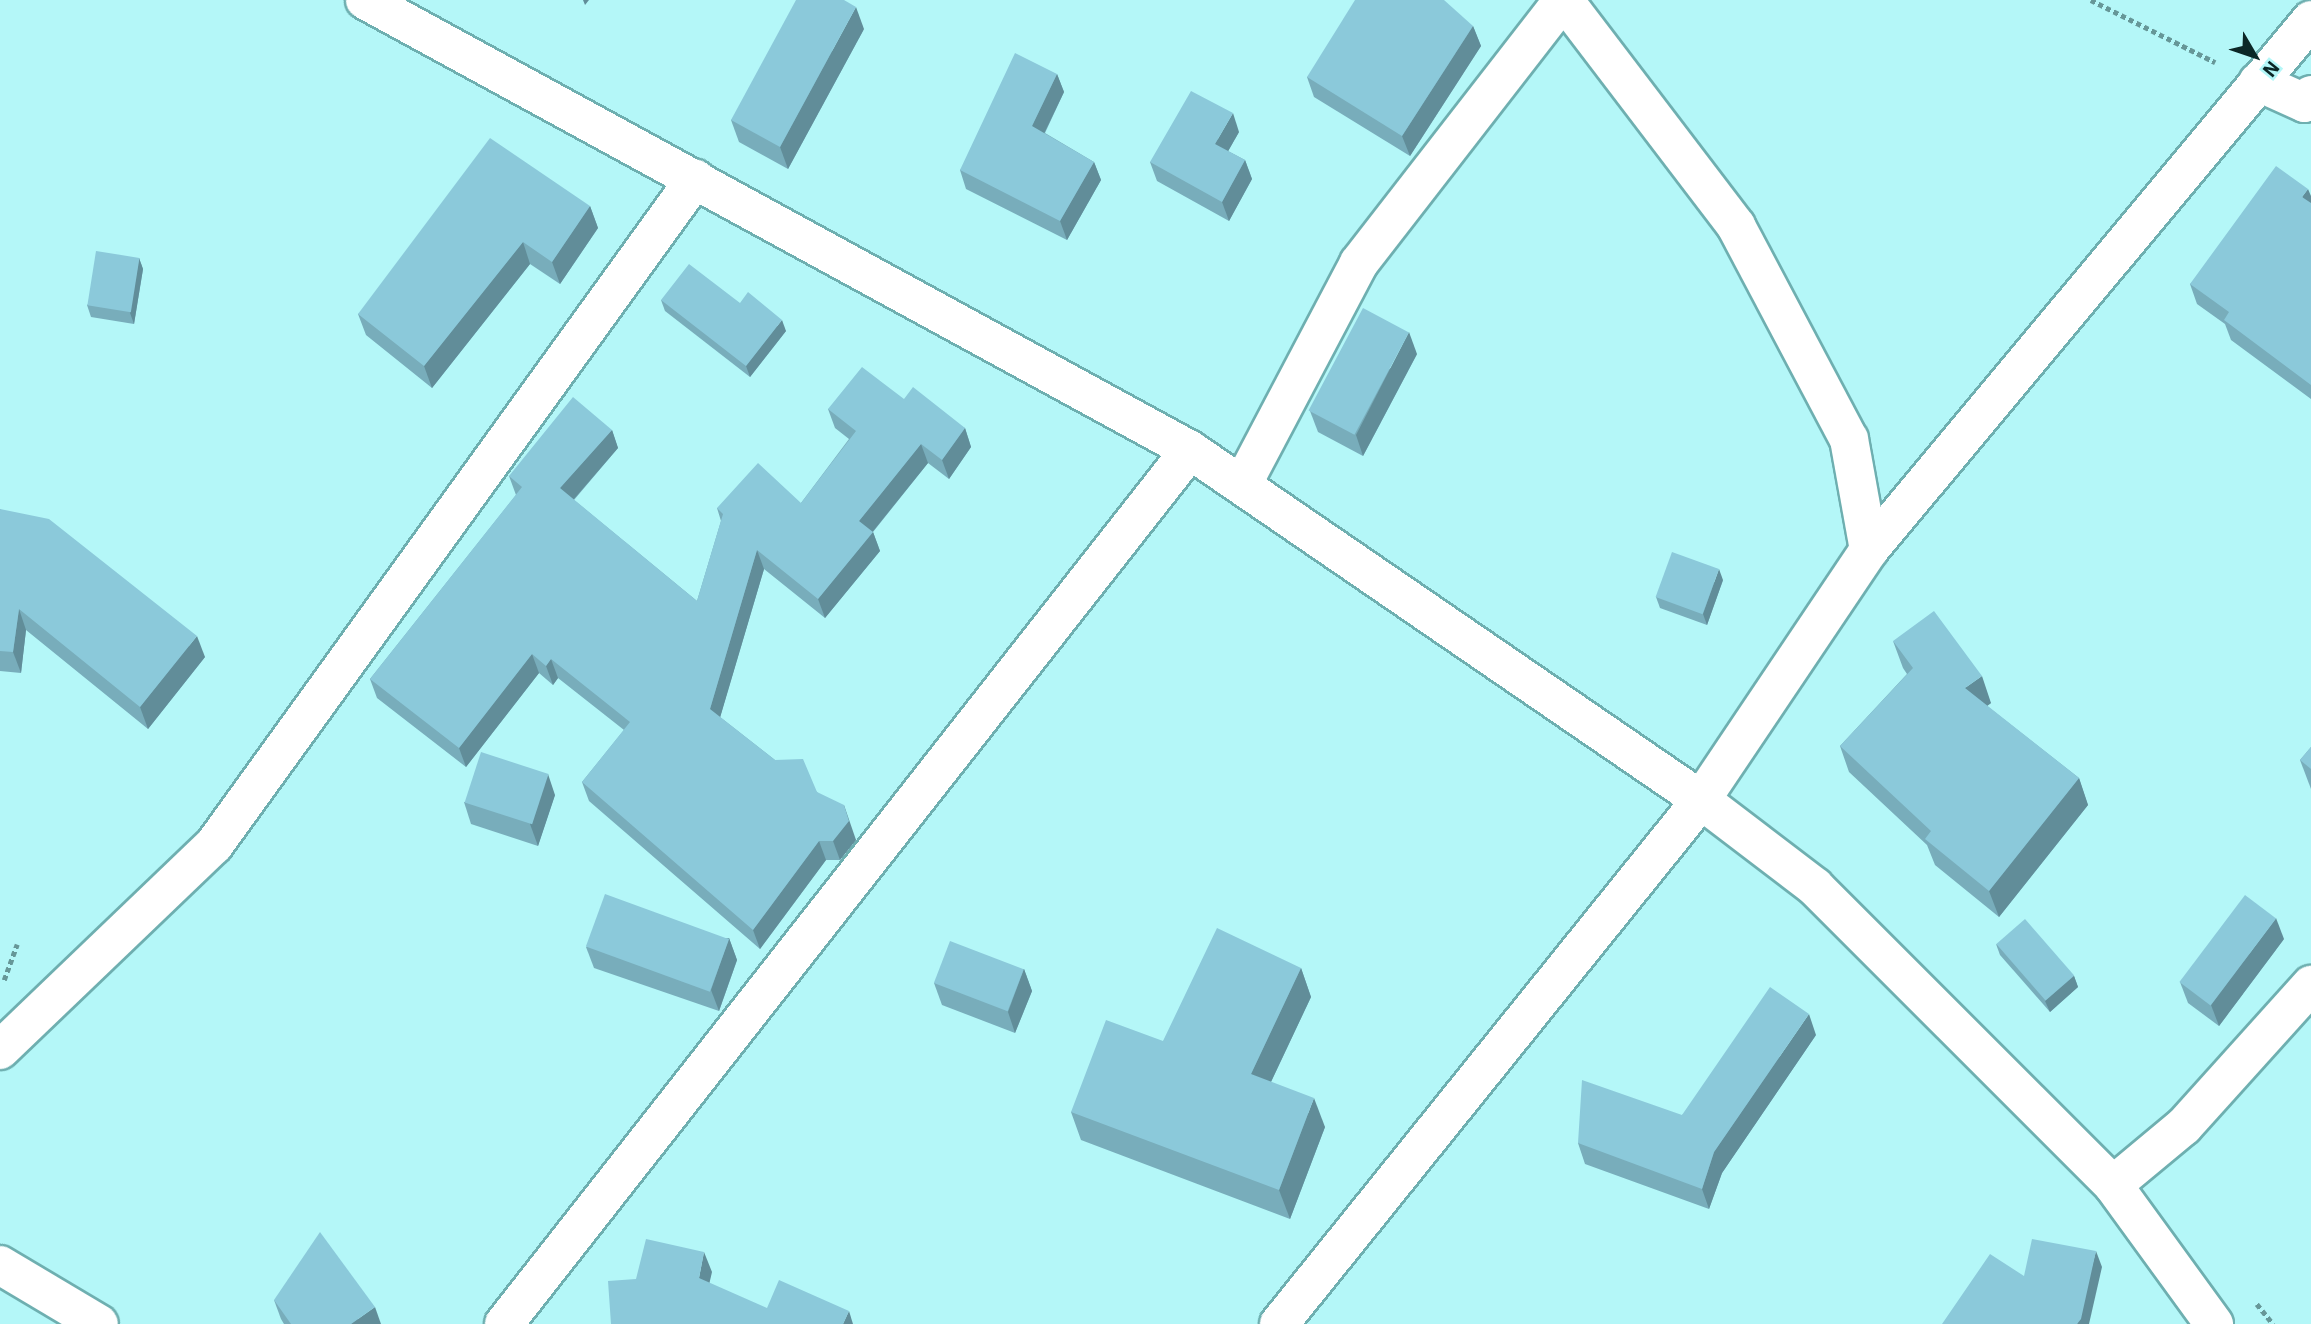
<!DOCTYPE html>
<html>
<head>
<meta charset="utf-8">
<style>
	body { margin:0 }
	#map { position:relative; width:2311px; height:1324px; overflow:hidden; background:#b4f7f8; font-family:"IBM Plex Sans",sans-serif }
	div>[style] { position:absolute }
	.path>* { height:4.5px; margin-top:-2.25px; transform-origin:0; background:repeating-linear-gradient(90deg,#669798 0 5px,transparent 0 8.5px) }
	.roads { filter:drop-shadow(2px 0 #6eafb0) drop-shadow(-2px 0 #6eafb0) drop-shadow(0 2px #6eafb0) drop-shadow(0 -2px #6eafb0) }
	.minor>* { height:38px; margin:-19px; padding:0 19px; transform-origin:19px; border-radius:19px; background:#fff }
	.wall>* { inset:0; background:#78adbb }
	.shaded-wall>* { inset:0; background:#618d99 }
	.building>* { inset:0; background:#8bc9da; transform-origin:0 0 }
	span { translate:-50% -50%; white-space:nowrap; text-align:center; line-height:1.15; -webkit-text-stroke:7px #b4f7f8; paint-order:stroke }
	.north { position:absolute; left:2220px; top:21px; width:70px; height:70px; -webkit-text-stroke:5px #b4f7f8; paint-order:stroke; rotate:129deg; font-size:19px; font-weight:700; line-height:28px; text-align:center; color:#0b2727 }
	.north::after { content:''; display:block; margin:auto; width:24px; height:32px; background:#0b2727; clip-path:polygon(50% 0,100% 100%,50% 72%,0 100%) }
</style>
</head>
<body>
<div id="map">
	<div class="path">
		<div style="left:2091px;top:0;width:139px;rotate:26.6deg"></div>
		<div style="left:4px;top:980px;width:38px;rotate:-70deg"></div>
		<div style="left:2257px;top:1304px;width:26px;rotate:51deg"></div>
	</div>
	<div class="roads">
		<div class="minor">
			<div style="left:365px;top:0;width:940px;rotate:28.61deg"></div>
			<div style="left:1190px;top:450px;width:619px;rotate:34.41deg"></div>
			<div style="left:1701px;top:800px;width:143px;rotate:37.3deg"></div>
			<div style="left:1815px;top:887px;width:421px;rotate:45deg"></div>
			<div style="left:2113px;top:1185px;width:172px;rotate:54deg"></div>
			<div style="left:1564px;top:0;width:284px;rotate:52.7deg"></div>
			<div style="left:1736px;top:226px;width:241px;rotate:62.1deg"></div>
			<div style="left:1849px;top:439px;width:113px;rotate:79.8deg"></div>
			<div style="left:2258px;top:82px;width:51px;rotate:24.1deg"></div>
			<div style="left:2305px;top:103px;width:10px;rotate:-53deg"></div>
			<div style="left:1242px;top:485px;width:251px;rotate:-62.2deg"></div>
			<div style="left:1359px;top:263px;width:333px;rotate:-52.2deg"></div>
			<div style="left:0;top:1050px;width:296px;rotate:-43.8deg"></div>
			<div style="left:214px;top:845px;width:822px;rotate:-54.16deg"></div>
			<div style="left:2113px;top:1185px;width:92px;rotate:-39.7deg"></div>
			<div style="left:2184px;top:1126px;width:190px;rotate:-48deg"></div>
			<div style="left:0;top:1265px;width:115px;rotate:30.8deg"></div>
			<div style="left:504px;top:1324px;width:1111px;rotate:-51.87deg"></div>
			<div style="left:1279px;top:1324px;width:673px;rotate:-51.15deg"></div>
			<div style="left:1701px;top:800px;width:301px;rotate:-56.1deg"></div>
			<div style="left:1869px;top:550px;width:690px;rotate:-50.17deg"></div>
		</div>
	</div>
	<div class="wall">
		<div style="clip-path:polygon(1473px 26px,1481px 46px,1410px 156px,1314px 97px,1307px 77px)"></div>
		<div style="clip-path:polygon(864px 29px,788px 169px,739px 142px,731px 120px)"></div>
		<div style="clip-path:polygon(1057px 74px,1064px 92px,1045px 133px,1094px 162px,1101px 180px,1067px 240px,966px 189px,960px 170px)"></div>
		<div style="clip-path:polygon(1239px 132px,1228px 151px,1245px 160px,1252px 179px,1229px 221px,1157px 181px,1150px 162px)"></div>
		<div style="clip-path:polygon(2311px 196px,2311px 399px,2231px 340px,2225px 324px,2197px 304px,2190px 284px)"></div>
		<div style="clip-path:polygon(590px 206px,598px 228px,560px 284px,530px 264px,432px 388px,366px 335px,358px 314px)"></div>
		<div style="clip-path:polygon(139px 258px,143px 269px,134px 324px,91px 317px,87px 305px)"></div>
		<div style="clip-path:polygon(661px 300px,740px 303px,786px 331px,750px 377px,665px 311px)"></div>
		<div style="clip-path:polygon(1417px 354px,1363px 456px,1318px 432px,1310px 411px)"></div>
		<div style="clip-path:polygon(904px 399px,965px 428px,971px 447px,949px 479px,928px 463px,873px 532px,880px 551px,825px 618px,764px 569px,720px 717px,775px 760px,817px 792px,856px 840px,840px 860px,826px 860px,760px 949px,589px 801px,582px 782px,624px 730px,558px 678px,553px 685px,539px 673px,466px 767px,377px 698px,370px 679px,516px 495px,509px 476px,612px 430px,618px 448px,574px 500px,697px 601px,721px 521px,717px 508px,801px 503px,849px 439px,835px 428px,828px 409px)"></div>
		<div style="clip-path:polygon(0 509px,205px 657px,148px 729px,26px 630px,21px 673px,0 671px)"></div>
		<div style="clip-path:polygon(1723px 580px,1707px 625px,1660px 608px,1656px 597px)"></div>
		<div style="clip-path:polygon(1893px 641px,1991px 703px,1987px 706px,2079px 778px,2088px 805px,1999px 917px,1935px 865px,1927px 845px,1849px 772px,1840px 746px,1907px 674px,1903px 668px)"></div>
		<div style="clip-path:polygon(2311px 747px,2311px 789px,2300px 760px)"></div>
		<div style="clip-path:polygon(555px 795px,538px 846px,471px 824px,464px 802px)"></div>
		<div style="clip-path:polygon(729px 938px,737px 960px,719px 1011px,594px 968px,586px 947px)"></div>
		<div style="clip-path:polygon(2284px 939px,2219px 1026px,2188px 1003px,2180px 982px)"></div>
		<div style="clip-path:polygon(1996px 944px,2074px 976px,2078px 987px,2050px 1012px,2000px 955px)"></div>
		<div style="clip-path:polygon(1301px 968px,1311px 997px,1271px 1082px,1325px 1127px,1290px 1219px,1081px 1140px,1071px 1112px,1163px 1041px)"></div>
		<div style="clip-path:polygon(1024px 969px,1032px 991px,1015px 1033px,942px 1005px,934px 983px)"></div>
		<div style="clip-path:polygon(1816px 1035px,1722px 1173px,1709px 1209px,1585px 1164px,1578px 1143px,1682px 1115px)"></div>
		<div style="clip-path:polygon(274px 1300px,381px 1324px,284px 1324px,281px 1319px)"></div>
	</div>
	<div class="shaded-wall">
		<div style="clip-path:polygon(583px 0,589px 0,585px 5px)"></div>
		<div style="clip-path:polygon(856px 7px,864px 29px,788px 169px,780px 147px)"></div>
		<div style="clip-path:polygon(1473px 26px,1481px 46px,1410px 156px,1402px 136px)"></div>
		<div style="clip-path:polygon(1057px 74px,1064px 92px,1039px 144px,1032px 126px)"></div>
		<div style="clip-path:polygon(1233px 113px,1239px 132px,1222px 162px,1215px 144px)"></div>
		<div style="clip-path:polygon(1245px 160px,1252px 179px,1229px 221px,1222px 202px)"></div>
		<div style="clip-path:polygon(1094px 162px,1101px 180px,1067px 240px,1060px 221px)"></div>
		<div style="clip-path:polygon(2308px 189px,2311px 196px,2311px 215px,2302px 197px)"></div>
		<div style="clip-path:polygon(590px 206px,598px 228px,560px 284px,552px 262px)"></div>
		<div style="clip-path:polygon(523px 242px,530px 264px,432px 388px,424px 366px)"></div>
		<div style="clip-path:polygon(139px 258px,143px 269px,134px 324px,130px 313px)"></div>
		<div style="clip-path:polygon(782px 320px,786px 331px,750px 377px,746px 366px)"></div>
		<div style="clip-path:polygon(1409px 332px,1417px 354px,1363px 456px,1356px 435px)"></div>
		<div style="clip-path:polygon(965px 428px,971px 447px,949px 479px,942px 460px)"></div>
		<div style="clip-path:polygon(612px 430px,618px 448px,567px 507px,560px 488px)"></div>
		<div style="clip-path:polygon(921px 444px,928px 463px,866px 540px,859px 521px)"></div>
		<div style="clip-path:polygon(873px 532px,880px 551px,825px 618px,818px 599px)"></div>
		<div style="clip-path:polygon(757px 550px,764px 569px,717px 728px,710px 709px)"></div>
		<div style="clip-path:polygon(1719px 569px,1723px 580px,1707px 625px,1703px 614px)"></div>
		<div style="clip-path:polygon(19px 609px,26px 630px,21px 673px,13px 652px)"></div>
		<div style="clip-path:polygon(197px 636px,205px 657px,148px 729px,140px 707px)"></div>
		<div style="clip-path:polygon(532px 654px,539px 673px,466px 767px,459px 748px)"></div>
		<div style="clip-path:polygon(551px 659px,558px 678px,553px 685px,546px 666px)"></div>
		<div style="clip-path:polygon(1982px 676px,1991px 703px,1975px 715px,1965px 688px)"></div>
		<div style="clip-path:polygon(548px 774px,555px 795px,538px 846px,530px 824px)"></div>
		<div style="clip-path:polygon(2079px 778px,2088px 805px,1999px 917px,1989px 891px)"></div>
		<div style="clip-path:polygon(844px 805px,856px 840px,840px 860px,833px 841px)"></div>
		<div style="clip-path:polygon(819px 841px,826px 860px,760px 949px,753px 930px)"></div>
		<div style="clip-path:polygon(2276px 918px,2284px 939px,2219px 1026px,2211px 1005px)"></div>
		<div style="clip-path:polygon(729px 938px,737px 960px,719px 1011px,711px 990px)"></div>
		<div style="clip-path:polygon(1301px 968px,1311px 997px,1261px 1103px,1251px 1074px)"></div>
		<div style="clip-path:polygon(1024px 969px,1032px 991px,1015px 1033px,1008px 1012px)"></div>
		<div style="clip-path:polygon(2074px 976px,2078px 987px,2050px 1012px,2045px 1001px)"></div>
		<div style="clip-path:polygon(1809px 1014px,1816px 1035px,1722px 1173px,1709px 1209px,1702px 1189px,1714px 1152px)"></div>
		<div style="clip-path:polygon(1314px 1098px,1325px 1127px,1290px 1219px,1279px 1190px)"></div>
		<div style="clip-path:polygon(2096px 1251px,2102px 1267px,2089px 1324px,2077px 1324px)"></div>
		<div style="clip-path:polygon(704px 1252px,712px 1272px,706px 1298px,699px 1278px)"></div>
		<div style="clip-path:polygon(375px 1307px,381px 1324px,351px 1324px)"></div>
		<div style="clip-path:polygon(849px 1311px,853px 1324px,843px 1324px)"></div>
	</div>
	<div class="building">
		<div style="clip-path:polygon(796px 0,844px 0,856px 7px,780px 147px,731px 120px)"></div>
		<div style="clip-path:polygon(1355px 0,1444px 0,1473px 26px,1402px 136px,1307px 77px)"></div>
		<div style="clip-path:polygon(1015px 53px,1057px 74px,1032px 126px,1094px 162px,1060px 221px,960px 170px)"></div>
		<div style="clip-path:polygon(1191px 91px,1233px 113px,1215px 144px,1245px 160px,1222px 202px,1150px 162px)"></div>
		<div style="clip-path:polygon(490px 138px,590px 206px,552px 262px,523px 242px,424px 366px,358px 314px)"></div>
		<div style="clip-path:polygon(2276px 166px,2308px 189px,2302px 197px,2311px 203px,2311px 385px,2224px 320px,2229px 312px,2190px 284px)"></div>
		<div style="left:96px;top:251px;width:44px;height:55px;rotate:9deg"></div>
		<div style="clip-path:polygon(689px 264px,740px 303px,748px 292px,782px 320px,746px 366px,661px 300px)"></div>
		<div style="left:1363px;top:308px;width:52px;height:116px;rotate:28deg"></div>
		<div style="clip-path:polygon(862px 367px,904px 399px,913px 387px,965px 428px,942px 460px,921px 444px,859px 521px,873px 532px,818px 599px,757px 550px,710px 709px,775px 760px,803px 759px,817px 792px,844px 805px,849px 821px,833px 841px,819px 841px,753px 930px,582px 782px,630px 722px,551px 659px,546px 666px,532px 654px,459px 748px,370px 679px,522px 487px,509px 476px,573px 397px,612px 430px,560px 488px,697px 601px,723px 514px,717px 508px,758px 463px,801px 503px,856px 431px,828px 409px)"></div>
		<div style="clip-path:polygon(0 509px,49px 519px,197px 636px,140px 707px,19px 609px,13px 652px,0 651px)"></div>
		<div style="left:1672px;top:552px;width:50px;height:48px;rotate:20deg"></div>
		<div style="clip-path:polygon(1934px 611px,1982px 676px,1965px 688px,2079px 778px,1989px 891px,1925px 839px,1931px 831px,1840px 746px,1913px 668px,1893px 641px)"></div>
		<div style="clip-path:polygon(2311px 747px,2311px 769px,2300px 760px)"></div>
		<div style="left:481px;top:752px;width:71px;height:53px;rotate:18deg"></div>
		<div style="left:605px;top:894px;width:132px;height:56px;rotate:20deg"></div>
		<div style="left:2245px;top:895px;width:39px;height:109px;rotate:37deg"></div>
		<div style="left:2025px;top:919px;width:75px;height:38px;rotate:49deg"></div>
		<div style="clip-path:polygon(1217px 928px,1301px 968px,1251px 1074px,1314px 1098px,1279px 1190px,1071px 1112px,1106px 1020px,1163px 1041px)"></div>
		<div style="left:950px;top:941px;width:79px;height:45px;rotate:21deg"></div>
		<div style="clip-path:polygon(1770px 987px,1809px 1014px,1714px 1152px,1702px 1189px,1578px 1143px,1582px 1080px,1682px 1115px)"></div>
		<div style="clip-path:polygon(320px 1232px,375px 1307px,351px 1324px,291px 1324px,274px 1300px)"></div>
		<div style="clip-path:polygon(646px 1239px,704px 1252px,699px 1278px,767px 1308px,779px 1280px,849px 1311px,843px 1324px,611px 1324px,608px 1281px,636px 1279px)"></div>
		<div style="clip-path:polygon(2032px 1239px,2096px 1251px,2081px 1319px,2077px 1324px,1942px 1324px,1990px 1254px,2024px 1276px)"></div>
	</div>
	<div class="north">N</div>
</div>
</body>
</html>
